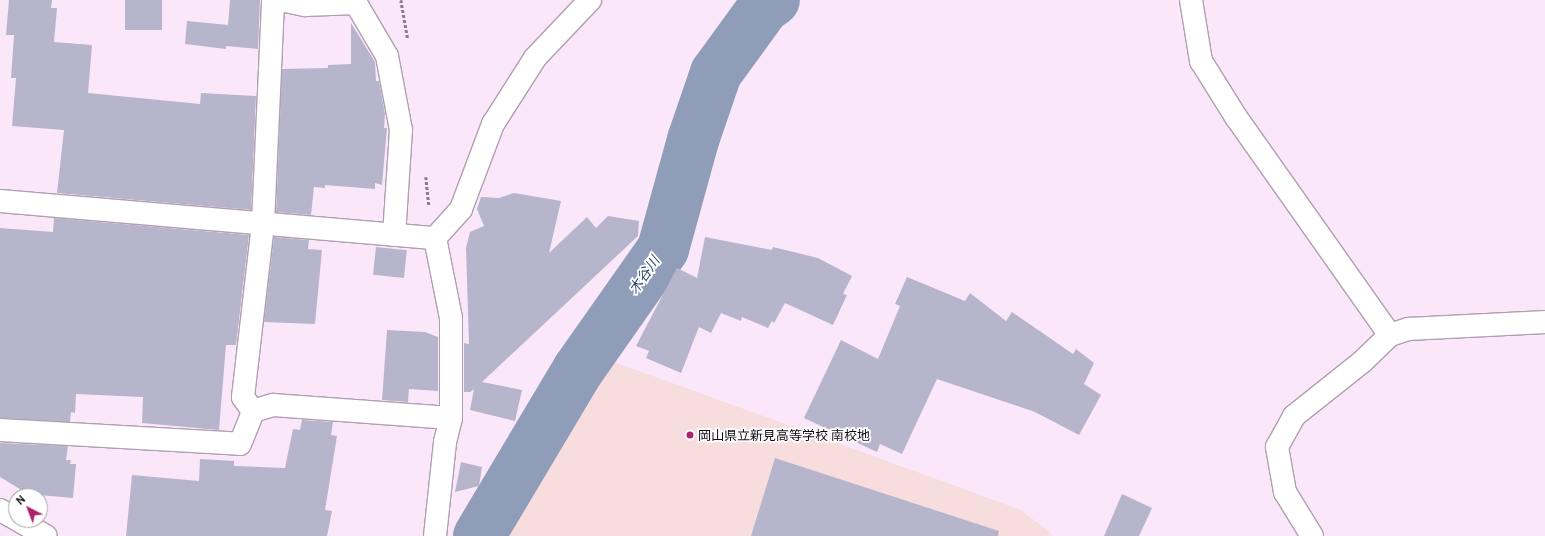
<!DOCTYPE html>
<html>
<head>
<meta charset="utf-8">
<style>
	body { margin:0 }
	#map { position:relative; width:1545px; height:536px; overflow:hidden; background:#fae8fa; font-family:Cabin,"Noto Sans JP",sans-serif }
	div>[style] { position:absolute }
	.education>* { inset:0; background:#f8ddde }
	.river>* { height:52px; margin:-26px; padding:0 26px; transform-origin:26px; border-radius:26px; background:#909db9 }
	.building>* { inset:0; background:#b7b5cb; transform-origin:0 0 }
	.path>* { height:2.5px; margin-top:-1.25px; transform-origin:0; background:repeating-linear-gradient(90deg,#887c88 0 3px,transparent 0 5px) }
	.roads { filter:drop-shadow(1px 0 #b09fb0) drop-shadow(-1px 0 #b09fb0) drop-shadow(0 1px #b09fb0) drop-shadow(0 -1px #b09fb0) }
	.minor>* { height:22px; margin:-11px; padding:0 11px; transform-origin:11px; border-radius:11px; background:#fff }
	.highway>* { height:22px; margin:-11px; padding:0 11px; transform-origin:11px; border-radius:11px; background:#fff }
	.dots>* { width:11px; height:11px; translate:-50% -50%; box-sizing:border-box; border:2px solid #fff; border-radius:50% }
	span { translate:-50% -50%; white-space:nowrap; text-align:center; line-height:1.15; -webkit-text-stroke:3.5px #fff; paint-order:stroke }
	.poi-label { font-size:13px; color:#120c12 }
	.left { translate:0 -50%; text-align:left }
	.water-label { font-size:14px; color:#33456e; font-style:italic }
	.north { position:absolute; left:8px; top:488px; width:40px; height:40px; box-sizing:border-box; background:#fff; border:1px solid #a09ea0; border-radius:50%; rotate:318deg; font-size:11px; font-weight:700; line-height:16px; text-align:center; color:#120c12 }
	.north::after { content:''; display:block; margin:auto; width:14px; height:18px; background:#ab2368; clip-path:polygon(50% 0,100% 100%,50% 72%,0 100%) }
</style>
</head>
<body>
<div id="map">
	<div class="education">
		<div style="clip-path:polygon(609px 360px,1019px 509px,1049px 531px,1052px 536px,507px 536px)"></div>
	</div>
	<div class="river">
		<div style="left:479px;top:536px;width:193px;rotate:-59.2deg"></div>
		<div style="left:578px;top:370px;width:148px;rotate:-54.9deg"></div>
		<div style="left:663px;top:249px;width:113px;rotate:-74.6deg"></div>
		<div style="left:693px;top:140px;width:71px;rotate:-71.1deg"></div>
		<div style="left:716px;top:73px;width:82px;rotate:-54deg"></div>
		<div style="left:764px;top:7px;width:12px;rotate:-35deg"></div>
	</div>
	<div class="building">
		<div style="clip-path:polygon(9px 0,52px 0,51px 8px,57px 8px,54px 42px,92px 45px,88px 93px,200px 104px,201px 93px,256px 96px,251px 210px,57px 193px,64px 130px,12px 126px,16px 78px,11px 78px,14px 35px,6px 35px)"></div>
		<div style="left:125px;top:0;width:37px;height:30px"></div>
		<div style="clip-path:polygon(230px 0,260px 0,258px 49px,226px 46px,226px 49px,185px 44px,187px 21px,228px 25px)"></div>
		<div style="clip-path:polygon(351px 23px,375px 62px,376px 81px,379px 81px,385px 114px,384px 128px,387px 128px,382px 185px,375px 183px,375px 189px,325px 185px,325px 188px,314px 187px,311px 215px,276px 212px,282px 69px,328px 68px,328px 65px,351px 64px)"></div>
		<div style="clip-path:polygon(514px 193px,561px 201px,549px 253px,587px 217px,596px 228px,608px 216px,639px 221px,638px 236px,482px 382px,522px 390px,515px 421px,470px 410px,474px 389px,470px 392px,464px 392px,464px 343px,469px 344px,466px 248px,470px 232px,484px 226px,477px 209px,481px 197px,499px 198px)"></div>
		<div style="clip-path:polygon(54px 218px,249px 235px,236px 345px,226px 345px,219px 430px,142px 423px,143px 397px,76px 394px,75px 413px,71px 412px,70px 422px,0 418px,0 228px,53px 232px)"></div>
		<div style="clip-path:polygon(274px 237px,309px 240px,308px 249px,322px 250px,315px 324px,264px 322px)"></div>
		<div style="clip-path:polygon(705px 237px,772px 250px,773px 247px,818px 258px,852px 276px,843px 294px,847px 295px,833px 325px,785px 303px,774px 323px,772px 321px,768px 328px,742px 317px,741px 321px,721px 313px,711px 333px,699px 327px,681px 373px,646px 358px,649px 351px,636px 346px,677px 268px,697px 278px)"></div>
		<div style="left:376px;top:247px;width:31px;height:28px;rotate:6deg"></div>
		<div style="clip-path:polygon(907px 277px,965px 301px,970px 293px,1006px 321px,1012px 312px,1073px 354px,1076px 349px,1094px 363px,1084px 384px,1101px 395px,1079px 435px,1035px 412px,937px 379px,902px 454px,880px 444px,877px 452px,804px 418px,841px 340px,878px 359px,900px 306px,895px 304px)"></div>
		<div style="clip-path:polygon(387px 330px,425px 332px,438px 337px,438px 391px,409px 389px,408px 402px,382px 400px)"></div>
		<div style="clip-path:polygon(302px 420px,333px 422px,331px 435px,337px 436px,325px 510px,332px 511px,327px 536px,126px 536px,132px 475px,199px 481px,200px 459px,234px 461px,234px 466px,285px 468px,293px 429px,300px 430px)"></div>
		<div style="clip-path:polygon(0 443px,68px 446px,66px 460px,71px 460px,70px 464px,76px 464px,73px 498px,28px 494px,0 477px)"></div>
		<div style="clip-path:polygon(775px 458px,999px 531px,998px 536px,751px 536px)"></div>
		<div style="clip-path:polygon(461px 462px,482px 467px,479px 486px,455px 492px)"></div>
		<div style="clip-path:polygon(1122px 494px,1152px 508px,1139px 536px,1104px 536px)"></div>
	</div>
	<div class="path">
		<div style="left:401px;top:0;width:39px;rotate:80deg"></div>
		<div style="left:426px;top:177px;width:29px;rotate:84deg"></div>
	</div>
	<div class="roads">
		<div class="minor">
			<div style="left:281px;top:0;width:25px;rotate:12deg"></div>
			<div style="left:305px;top:5px;width:51px;rotate:-2.2deg"></div>
			<div style="left:354px;top:0;width:65px;rotate:59.5deg"></div>
			<div style="left:387px;top:56px;width:75px;rotate:79.3deg"></div>
			<div style="left:401px;top:130px;width:105px;rotate:93.8deg"></div>
			<div style="left:1191px;top:0;width:62px;rotate:80.7deg"></div>
			<div style="left:1201px;top:61px;width:66px;rotate:58deg"></div>
			<div style="left:1236px;top:117px;width:267px;rotate:54.8deg"></div>
			<div style="left:0;top:201px;width:437px;rotate:4.9deg"></div>
			<div style="left:435px;top:238px;width:39px;rotate:-48deg"></div>
			<div style="left:461px;top:209px;width:91px;rotate:-69.4deg"></div>
			<div style="left:493px;top:124px;width:78px;rotate:-57.5deg"></div>
			<div style="left:535px;top:58px;width:80px;rotate:-46.5deg"></div>
			<div style="left:253px;top:411px;width:17px;rotate:-126deg"></div>
			<div style="left:243px;top:397px;width:175px;rotate:-83.4deg"></div>
			<div style="left:263px;top:223px;width:223px;rotate:-87.4deg"></div>
			<div style="left:0;top:430px;width:240px;rotate:3.3deg"></div>
			<div style="left:240px;top:444px;width:35px;rotate:-68deg"></div>
			<div style="left:253px;top:411px;width:21px;rotate:-17deg"></div>
			<div style="left:273px;top:405px;width:178px;rotate:4.2deg"></div>
			<div style="left:435px;top:536px;width:95px;rotate:-83.9deg"></div>
			<div style="left:445px;top:442px;width:25px;rotate:-76deg"></div>
			<div style="left:451px;top:418px;width:100px;rotate:-90deg"></div>
			<div style="left:451px;top:318px;width:82px;rotate:-101.3deg"></div>
			<div style="left:1312px;top:536px;width:52px;rotate:-121.5deg"></div>
			<div style="left:1285px;top:492px;width:46px;rotate:-100.1deg"></div>
			<div style="left:1277px;top:447px;width:35px;rotate:-61deg"></div>
			<div style="left:1294px;top:416px;width:87px;rotate:-38.5deg"></div>
			<div style="left:1362px;top:362px;width:39px;rotate:-44deg"></div>
			<div style="left:1390px;top:335px;width:20px;rotate:-18deg"></div>
			<div style="left:1409px;top:329px;width:136px;rotate:-2.9deg"></div>
		</div>
		<div class="highway">
			<div style="left:0;top:510px;width:18px;rotate:29deg"></div>
			<div style="left:18px;top:520px;width:32px;rotate:30deg"></div>
		</div>
	</div>
	<div class="dots">
		<div style="left:690px;top:435px;background:#ab2368"></div>
	</div>
	<div class="poi-label">
		<span class="left" style="left:698px;top:435px">岡山県立新見高等学校 南校地</span>
	</div>
	<div class="water-label">
		<span style="left:644px;top:275px;rotate:-55deg">木谷川</span>
	</div>
	<div class="north">N</div>
</div>
</body>
</html>
